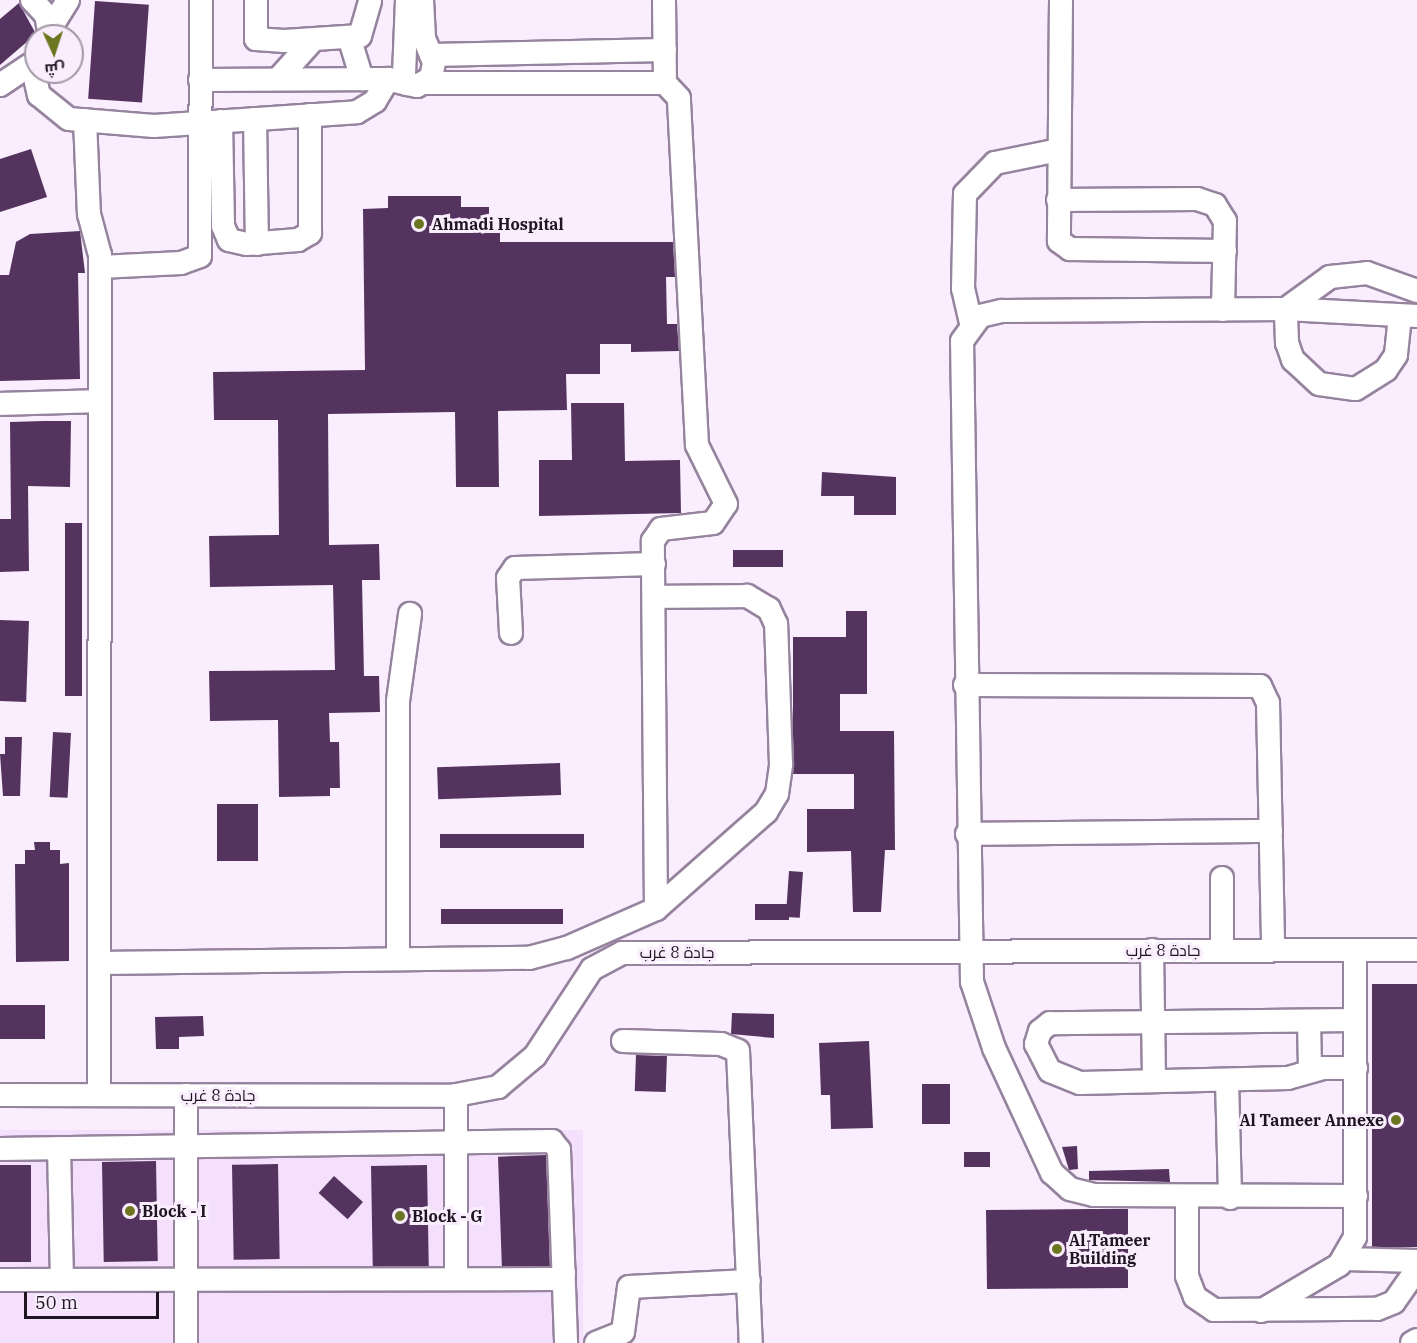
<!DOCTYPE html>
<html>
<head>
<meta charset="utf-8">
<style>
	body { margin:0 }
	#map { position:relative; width:1417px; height:1343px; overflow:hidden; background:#f9edfe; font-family:"IBM Plex Serif",Cairo,serif }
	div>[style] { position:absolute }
	.built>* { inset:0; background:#f4dffc; transform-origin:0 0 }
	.building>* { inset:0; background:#54345f; transform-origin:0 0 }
	.roads { filter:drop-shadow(2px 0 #96839e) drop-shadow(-2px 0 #96839e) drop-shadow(0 2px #96839e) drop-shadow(0 -2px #96839e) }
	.minor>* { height:22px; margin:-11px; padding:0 11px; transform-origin:11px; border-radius:11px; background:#fff }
	.dots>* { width:16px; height:16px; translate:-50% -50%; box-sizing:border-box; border:3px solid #f9edfe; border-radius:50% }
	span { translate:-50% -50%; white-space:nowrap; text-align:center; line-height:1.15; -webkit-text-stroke:6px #f9edfe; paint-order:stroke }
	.poi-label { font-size:16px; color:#1d1620; font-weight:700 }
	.left { translate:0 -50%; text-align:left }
	.right { translate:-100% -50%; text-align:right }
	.street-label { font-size:16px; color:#1d1620 }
	.north { position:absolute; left:24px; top:24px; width:60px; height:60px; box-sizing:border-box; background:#f9edfe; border:2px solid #a197a5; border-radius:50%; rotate:177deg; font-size:16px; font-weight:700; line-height:24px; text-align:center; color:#1d1620 }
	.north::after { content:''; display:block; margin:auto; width:21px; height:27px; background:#6c7620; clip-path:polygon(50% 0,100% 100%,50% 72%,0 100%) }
	.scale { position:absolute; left:24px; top:1292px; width:135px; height:27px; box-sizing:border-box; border:3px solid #1d1620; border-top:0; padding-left:8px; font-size:18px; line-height:21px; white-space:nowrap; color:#1d1620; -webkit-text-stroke:4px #f9edfe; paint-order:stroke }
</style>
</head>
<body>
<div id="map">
	<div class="built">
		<div style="left:0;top:1130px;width:583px;height:213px"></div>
	</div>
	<div class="building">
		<div style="left:95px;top:1px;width:54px;height:98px;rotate:4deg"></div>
		<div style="clip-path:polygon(19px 3px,36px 34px,0 65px,0 19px)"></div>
		<div style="clip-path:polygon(31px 149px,47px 197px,0 212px,0 159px)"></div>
		<div style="clip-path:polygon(388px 196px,461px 196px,461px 207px,489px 207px,489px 227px,500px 227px,500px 242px,673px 242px,675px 277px,666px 277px,667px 324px,677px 324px,679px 351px,631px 352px,631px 344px,600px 344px,600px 374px,566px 374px,567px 410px,498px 411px,499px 487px,456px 487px,455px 412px,328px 414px,329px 545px,379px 544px,380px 580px,362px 580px,364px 676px,379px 676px,380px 712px,329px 713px,330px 742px,339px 742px,340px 788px,330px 788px,330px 796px,279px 797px,278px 720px,210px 721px,209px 671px,335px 670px,333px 585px,210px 587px,209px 536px,279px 535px,278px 420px,214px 420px,213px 372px,365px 370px,363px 209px,388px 208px)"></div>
		<div style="clip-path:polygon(80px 231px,85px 273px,78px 273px,80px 379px,0 381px,0 275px,9px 275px,16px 242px,30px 234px)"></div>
		<div style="clip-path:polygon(571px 403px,624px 403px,625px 461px,680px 460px,681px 513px,539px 516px,539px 460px,572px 460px)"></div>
		<div style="clip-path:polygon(44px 421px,71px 421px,70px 487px,28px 486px,29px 571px,0 572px,0 519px,11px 519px,10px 422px)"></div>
		<div style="clip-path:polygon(822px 472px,896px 477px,896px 515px,854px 515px,854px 496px,821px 496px)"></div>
		<div style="left:65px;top:523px;width:17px;height:173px"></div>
		<div style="left:733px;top:550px;width:50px;height:17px"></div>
		<div style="clip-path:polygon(846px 611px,867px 611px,867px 694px,840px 694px,840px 731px,894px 731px,895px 850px,885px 850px,881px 912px,853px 912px,851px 851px,807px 852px,807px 809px,854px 809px,854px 774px,793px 774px,793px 637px,846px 637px)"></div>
		<div style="left:0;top:620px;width:29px;height:81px;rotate:2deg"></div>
		<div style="left:53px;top:732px;width:18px;height:65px;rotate:3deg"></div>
		<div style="clip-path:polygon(5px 737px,22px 737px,20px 796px,3px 796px,0 754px,5px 754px)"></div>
		<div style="left:560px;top:763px;width:32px;height:123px;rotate:88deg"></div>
		<div style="left:217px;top:804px;width:41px;height:57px"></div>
		<div style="left:584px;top:834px;width:14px;height:144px;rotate:90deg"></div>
		<div style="clip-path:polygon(34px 842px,50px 842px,50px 850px,60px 850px,60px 864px,69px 863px,69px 961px,16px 962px,15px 864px,25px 864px,25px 850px,35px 850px)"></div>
		<div style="left:789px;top:871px;width:14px;height:46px;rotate:4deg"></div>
		<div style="left:755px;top:904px;width:34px;height:16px"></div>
		<div style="left:563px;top:909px;width:15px;height:122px;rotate:90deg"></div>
		<div style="left:1417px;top:984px;width:263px;height:45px;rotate:90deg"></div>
		<div style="left:0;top:1005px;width:45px;height:34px"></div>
		<div style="clip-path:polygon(732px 1013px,774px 1014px,774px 1038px,731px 1034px)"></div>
		<div style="clip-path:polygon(203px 1016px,204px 1036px,179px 1037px,179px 1049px,156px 1049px,155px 1017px)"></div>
		<div style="clip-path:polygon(869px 1041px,873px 1128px,831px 1129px,830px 1095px,821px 1095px,819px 1043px)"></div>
		<div style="left:636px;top:1055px;width:31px;height:36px;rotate:2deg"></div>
		<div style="left:922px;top:1084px;width:28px;height:40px"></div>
		<div style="clip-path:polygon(1077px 1146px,1078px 1169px,1069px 1170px,1062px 1147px)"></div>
		<div style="left:964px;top:1152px;width:26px;height:15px"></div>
		<div style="left:546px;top:1155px;width:111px;height:48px;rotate:88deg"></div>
		<div style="left:156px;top:1161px;width:100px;height:54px;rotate:89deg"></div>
		<div style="left:278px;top:1164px;width:95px;height:46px;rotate:89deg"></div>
		<div style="left:0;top:1165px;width:31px;height:97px"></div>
		<div style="left:427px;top:1165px;width:101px;height:56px;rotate:89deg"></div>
		<div style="clip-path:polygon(1169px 1169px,1170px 1182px,1089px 1180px,1089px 1171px)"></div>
		<div style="left:334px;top:1176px;width:39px;height:23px;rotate:42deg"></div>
		<div style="clip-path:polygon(1090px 1209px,1128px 1209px,1128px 1288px,987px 1289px,986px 1210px)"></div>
	</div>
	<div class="roads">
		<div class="minor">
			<div style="left:32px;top:0;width:21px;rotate:47deg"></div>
			<div style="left:46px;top:15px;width:21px;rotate:79deg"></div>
			<div style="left:256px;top:0;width:39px;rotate:90deg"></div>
			<div style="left:256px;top:39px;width:28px;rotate:4deg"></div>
			<div style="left:284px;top:41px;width:76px;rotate:-3.8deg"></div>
			<div style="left:360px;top:36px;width:37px;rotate:-74deg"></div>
			<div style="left:407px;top:0;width:75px;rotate:92.3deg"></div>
			<div style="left:404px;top:75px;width:9px;rotate:72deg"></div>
			<div style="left:407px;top:84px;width:10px;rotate:11deg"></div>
			<div style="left:417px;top:86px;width:16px;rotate:-30deg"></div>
			<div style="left:431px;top:78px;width:16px;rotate:-79deg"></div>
			<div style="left:434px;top:62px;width:26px;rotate:-113deg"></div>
			<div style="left:424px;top:38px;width:38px;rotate:-93deg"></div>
			<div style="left:1061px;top:0;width:241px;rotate:90.5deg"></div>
			<div style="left:1059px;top:241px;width:14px;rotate:36deg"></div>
			<div style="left:1070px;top:249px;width:155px;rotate:0.7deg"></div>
			<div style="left:50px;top:29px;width:34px;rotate:-58deg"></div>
			<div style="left:350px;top:40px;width:41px;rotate:72.9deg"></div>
			<div style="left:431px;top:55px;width:234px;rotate:-1.2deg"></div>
			<div style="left:32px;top:65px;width:31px;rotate:77deg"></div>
			<div style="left:39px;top:95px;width:38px;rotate:39deg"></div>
			<div style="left:69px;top:119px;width:85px;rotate:4.7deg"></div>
			<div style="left:154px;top:126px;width:203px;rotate:-3.9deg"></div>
			<div style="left:357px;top:112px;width:21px;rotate:-31deg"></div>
			<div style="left:375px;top:101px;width:26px;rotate:-59deg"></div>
			<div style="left:278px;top:79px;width:52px;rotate:-48.1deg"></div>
			<div style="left:200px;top:80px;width:188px;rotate:-0.3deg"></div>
			<div style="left:388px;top:79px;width:20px;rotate:15deg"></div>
			<div style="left:426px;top:83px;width:239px"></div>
			<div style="left:0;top:85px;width:43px;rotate:-33.7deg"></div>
			<div style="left:255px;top:119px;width:125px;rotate:89.1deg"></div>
			<div style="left:85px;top:120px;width:94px;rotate:87.6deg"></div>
			<div style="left:89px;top:214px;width:42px;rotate:75deg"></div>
			<div style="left:100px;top:255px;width:840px;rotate:90.07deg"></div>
			<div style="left:221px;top:121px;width:105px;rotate:88.9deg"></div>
			<div style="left:223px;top:226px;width:15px;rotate:67deg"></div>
			<div style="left:229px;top:240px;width:18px;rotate:13deg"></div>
			<div style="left:247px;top:244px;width:51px;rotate:-4.5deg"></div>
			<div style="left:298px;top:240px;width:14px;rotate:-30deg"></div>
			<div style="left:310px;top:233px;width:118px;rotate:-90deg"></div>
			<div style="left:1058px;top:200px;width:139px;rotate:-0.4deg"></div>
			<div style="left:1197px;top:199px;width:19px;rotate:18deg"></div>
			<div style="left:1215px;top:205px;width:19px;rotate:58deg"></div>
			<div style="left:1225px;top:221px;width:89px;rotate:91.3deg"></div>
			<div style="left:100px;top:267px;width:81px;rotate:-2.8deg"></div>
			<div style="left:181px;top:263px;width:20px;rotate:-20deg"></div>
			<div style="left:200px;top:256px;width:256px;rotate:-89.8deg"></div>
			<div style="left:1400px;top:316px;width:39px;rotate:96deg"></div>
			<div style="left:1396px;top:355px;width:18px;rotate:124deg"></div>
			<div style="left:1386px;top:370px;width:36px;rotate:148deg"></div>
			<div style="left:1355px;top:389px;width:36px;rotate:-172deg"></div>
			<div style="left:1319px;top:384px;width:35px;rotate:-137deg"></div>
			<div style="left:1293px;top:360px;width:18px;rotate:-109deg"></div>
			<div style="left:1287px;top:343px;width:34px;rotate:-92deg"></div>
			<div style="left:1286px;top:309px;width:54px;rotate:-36deg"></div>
			<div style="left:1330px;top:277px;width:37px;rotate:-6deg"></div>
			<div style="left:1367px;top:273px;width:53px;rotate:19.8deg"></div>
			<div style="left:971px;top:323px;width:35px;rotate:-103deg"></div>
			<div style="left:963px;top:289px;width:95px;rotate:-88.8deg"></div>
			<div style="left:965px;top:194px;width:43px;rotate:-45.9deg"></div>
			<div style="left:995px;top:163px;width:65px;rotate:-11.5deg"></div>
			<div style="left:0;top:404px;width:100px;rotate:-1.7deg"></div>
			<div style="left:511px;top:633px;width:55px;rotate:-93.1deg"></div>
			<div style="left:508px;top:578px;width:12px;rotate:-55deg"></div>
			<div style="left:515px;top:568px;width:139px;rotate:-1.6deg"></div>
			<div style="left:965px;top:685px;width:295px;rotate:0.2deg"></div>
			<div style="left:1260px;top:686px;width:19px;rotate:65deg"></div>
			<div style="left:1268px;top:703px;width:247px;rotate:88.8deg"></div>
			<div style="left:967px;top:834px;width:304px;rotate:-0.6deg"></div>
			<div style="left:656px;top:909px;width:368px;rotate:-90.5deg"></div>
			<div style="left:653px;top:541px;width:14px;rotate:-56deg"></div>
			<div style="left:661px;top:529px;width:52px;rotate:-6.6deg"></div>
			<div style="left:713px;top:523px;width:23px;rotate:-56deg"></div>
			<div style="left:726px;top:504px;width:66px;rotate:-116.2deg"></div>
			<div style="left:697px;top:445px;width:347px;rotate:-93deg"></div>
			<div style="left:679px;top:98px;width:21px;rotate:-133deg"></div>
			<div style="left:665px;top:83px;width:83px;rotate:-90.7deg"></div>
			<div style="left:1152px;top:950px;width:131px;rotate:89.1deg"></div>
			<div style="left:1222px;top:950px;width:72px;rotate:-90deg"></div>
			<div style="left:398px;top:958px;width:257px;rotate:-90deg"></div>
			<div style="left:398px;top:701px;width:88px;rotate:-82.1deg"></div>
			<div style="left:99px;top:963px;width:430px;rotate:-0.7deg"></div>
			<div style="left:529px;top:958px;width:39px;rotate:-15deg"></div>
			<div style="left:567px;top:948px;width:97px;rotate:-23.7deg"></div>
			<div style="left:656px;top:909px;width:147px;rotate:-41.4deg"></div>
			<div style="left:766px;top:812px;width:21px;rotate:-59deg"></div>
			<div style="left:777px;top:794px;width:30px;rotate:-82deg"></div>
			<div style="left:781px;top:764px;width:140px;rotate:-92deg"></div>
			<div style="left:776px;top:624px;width:17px;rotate:-115deg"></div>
			<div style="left:769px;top:609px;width:26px;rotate:-149deg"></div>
			<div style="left:747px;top:596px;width:92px;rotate:179.4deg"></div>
			<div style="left:1355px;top:1020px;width:305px;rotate:179.4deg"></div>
			<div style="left:1050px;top:1023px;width:13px;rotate:141deg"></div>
			<div style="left:1040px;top:1031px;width:14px;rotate:107deg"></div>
			<div style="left:1036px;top:1044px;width:30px;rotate:63deg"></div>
			<div style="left:1050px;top:1071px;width:32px;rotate:22deg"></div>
			<div style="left:1080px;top:1083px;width:208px;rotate:-1.4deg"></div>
			<div style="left:1288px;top:1078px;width:36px;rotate:-16deg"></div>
			<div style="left:1323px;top:1068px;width:33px"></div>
			<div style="left:1309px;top:1021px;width:49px;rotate:88.8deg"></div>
			<div style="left:623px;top:1041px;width:98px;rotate:1.8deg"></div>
			<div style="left:721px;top:1044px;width:18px;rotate:22deg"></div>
			<div style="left:738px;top:1051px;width:292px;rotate:87.5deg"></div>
			<div style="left:1227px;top:1080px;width:118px;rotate:88.5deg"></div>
			<div style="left:0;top:1095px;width:451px;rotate:0.1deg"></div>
			<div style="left:451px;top:1096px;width:48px;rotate:-10.8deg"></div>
			<div style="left:498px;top:1087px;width:48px;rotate:-40deg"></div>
			<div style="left:535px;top:1056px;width:104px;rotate:-56.8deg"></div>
			<div style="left:592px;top:969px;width:34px;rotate:-28deg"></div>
			<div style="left:622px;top:953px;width:795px;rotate:-0.22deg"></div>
			<div style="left:186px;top:1095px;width:248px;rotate:90deg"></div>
			<div style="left:59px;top:1148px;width:132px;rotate:88.7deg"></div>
			<div style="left:0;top:1149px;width:552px;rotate:-0.83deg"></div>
			<div style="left:552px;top:1141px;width:11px;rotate:52deg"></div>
			<div style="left:559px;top:1150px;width:193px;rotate:87.9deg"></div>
			<div style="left:1356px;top:1196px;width:262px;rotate:-179.8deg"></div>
			<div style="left:1094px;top:1195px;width:25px;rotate:-166deg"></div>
			<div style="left:1070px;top:1189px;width:24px;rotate:-138deg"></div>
			<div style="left:1052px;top:1173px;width:138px;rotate:-114.9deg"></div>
			<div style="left:994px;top:1048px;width:70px;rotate:-108.4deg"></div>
			<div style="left:972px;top:982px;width:641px;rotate:-90.89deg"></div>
			<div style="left:962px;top:341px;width:31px;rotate:-54deg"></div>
			<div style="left:980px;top:316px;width:23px;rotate:-13deg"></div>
			<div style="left:1002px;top:311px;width:284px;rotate:-0.4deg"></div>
			<div style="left:1286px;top:309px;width:131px;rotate:3.1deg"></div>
			<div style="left:1187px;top:1199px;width:77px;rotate:90deg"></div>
			<div style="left:1187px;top:1276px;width:22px;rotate:69deg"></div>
			<div style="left:1195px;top:1297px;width:23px;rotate:34deg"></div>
			<div style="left:1214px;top:1310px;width:163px;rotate:-0.4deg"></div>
			<div style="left:1377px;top:1309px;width:18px;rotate:-22deg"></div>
			<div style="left:1394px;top:1302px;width:40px;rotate:-55.1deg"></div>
			<div style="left:1345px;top:1259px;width:72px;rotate:1.6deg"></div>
			<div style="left:456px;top:1279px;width:184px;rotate:-90deg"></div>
			<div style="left:0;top:1280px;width:556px;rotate:-0.1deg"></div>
			<div style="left:556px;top:1279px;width:10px;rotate:-37deg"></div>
			<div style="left:1261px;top:1311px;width:91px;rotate:-30.5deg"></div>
			<div style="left:1339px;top:1265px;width:32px;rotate:-60deg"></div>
			<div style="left:1355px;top:1237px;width:287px;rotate:-90deg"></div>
			<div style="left:596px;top:1343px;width:29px;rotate:-22deg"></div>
			<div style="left:623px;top:1332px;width:45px;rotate:-82.4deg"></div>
			<div style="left:629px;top:1287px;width:120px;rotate:-2.9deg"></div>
			<div style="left:1412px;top:1343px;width:6px;rotate:-31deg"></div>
		</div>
	</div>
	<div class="dots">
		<div style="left:419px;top:224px;background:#6c7620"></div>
		<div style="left:1396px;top:1120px;background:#6c7620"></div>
		<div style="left:130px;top:1211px;background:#6c7620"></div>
		<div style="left:400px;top:1216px;background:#6c7620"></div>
		<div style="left:1057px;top:1249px;background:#6c7620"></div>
	</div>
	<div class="poi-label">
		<span class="left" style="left:432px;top:224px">Ahmadi Hospital</span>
		<span class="right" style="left:1384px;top:1120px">Al Tameer Annexe</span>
		<span class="left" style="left:142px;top:1211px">Block - I</span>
		<span class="left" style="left:412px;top:1216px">Block - G</span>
		<span class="left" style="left:1069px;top:1249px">Al Tameer<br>Building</span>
	</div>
	<div class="street-label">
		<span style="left:1163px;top:950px">جادة 8 غرب</span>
		<span style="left:677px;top:952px">جادة 8 غرب</span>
		<span style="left:218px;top:1095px">جادة 8 غرب</span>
	</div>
	<div class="north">ش</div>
	<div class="scale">50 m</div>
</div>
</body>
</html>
